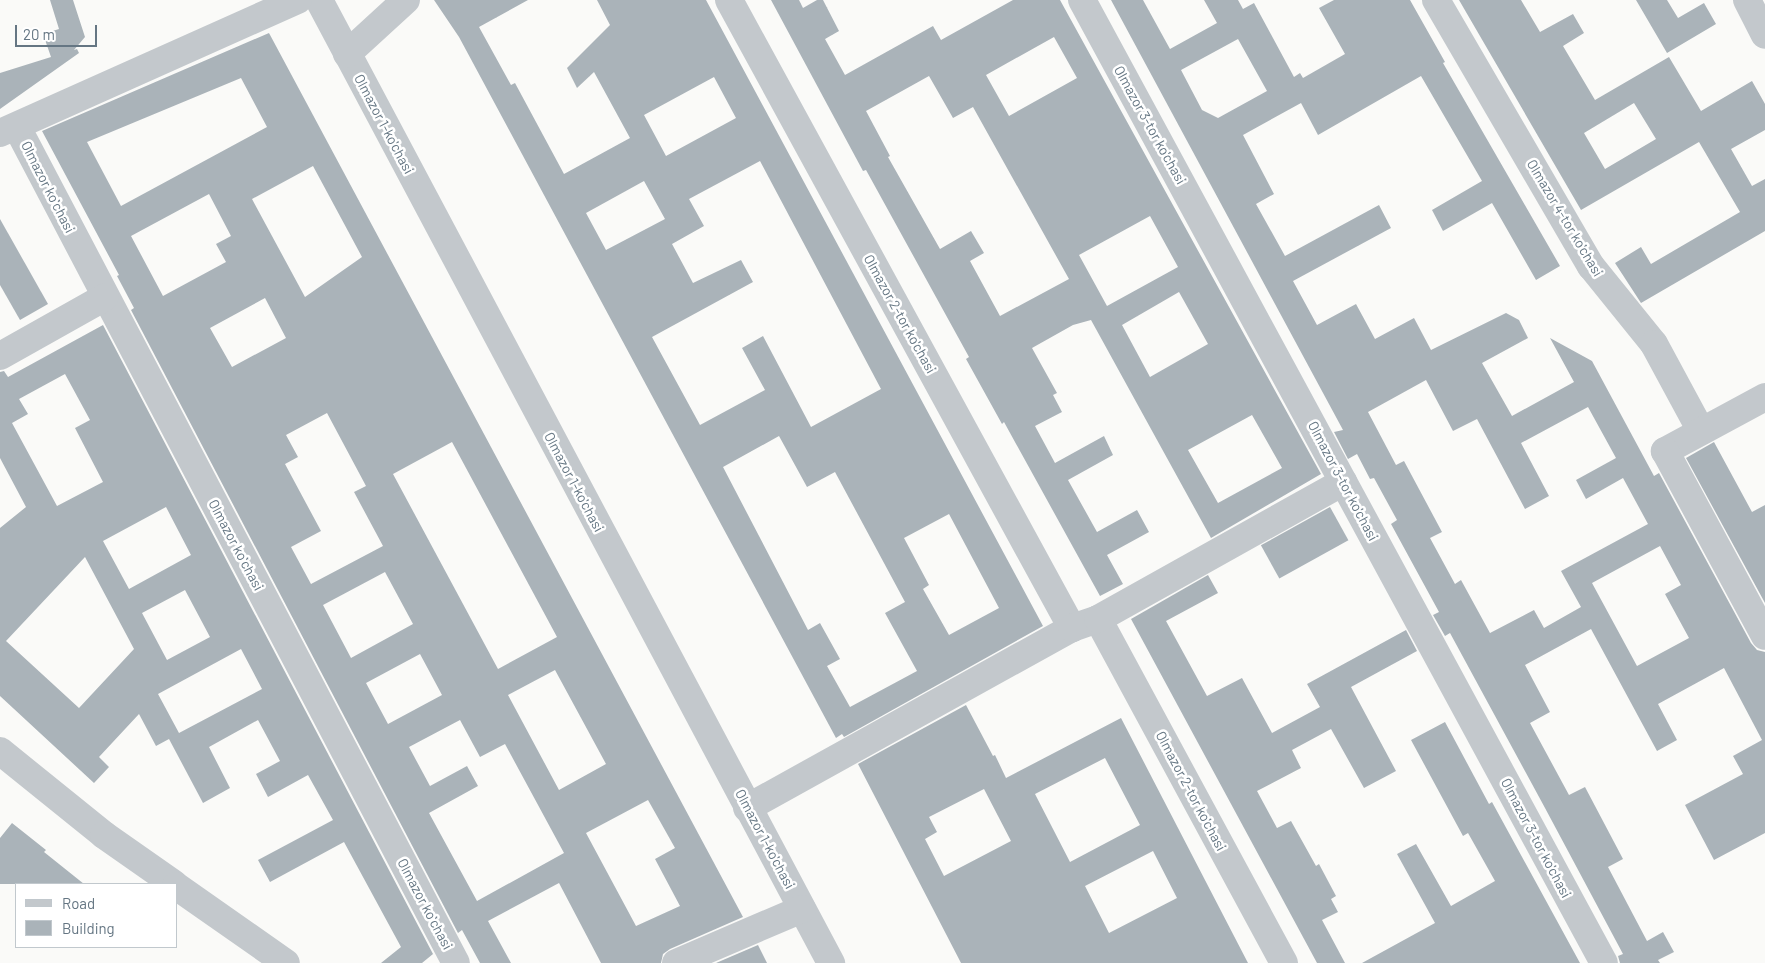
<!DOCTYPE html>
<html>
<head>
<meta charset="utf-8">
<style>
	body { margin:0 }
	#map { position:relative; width:1765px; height:963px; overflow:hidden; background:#fafaf8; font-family:Barlow,sans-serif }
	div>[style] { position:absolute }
	.building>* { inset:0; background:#aab3b9; transform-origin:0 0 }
	.minor>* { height:28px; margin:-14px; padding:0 14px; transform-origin:14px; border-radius:14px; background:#c3c8cc }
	span { translate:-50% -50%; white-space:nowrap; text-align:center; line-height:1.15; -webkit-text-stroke:5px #fff; paint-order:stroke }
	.street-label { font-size:14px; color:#657683 }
	.legend { position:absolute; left:15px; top:883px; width:162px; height:65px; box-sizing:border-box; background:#fff; border:1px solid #c1c8cd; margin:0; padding:6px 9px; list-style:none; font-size:15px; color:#657683 }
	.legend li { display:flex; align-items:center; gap:10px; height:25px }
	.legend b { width:25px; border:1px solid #c1c8cd }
	.scale { position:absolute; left:15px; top:25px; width:82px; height:22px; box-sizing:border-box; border:2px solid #657683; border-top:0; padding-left:6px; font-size:15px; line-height:18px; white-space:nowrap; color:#657683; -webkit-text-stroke:4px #fff; paint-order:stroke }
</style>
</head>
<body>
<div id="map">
	<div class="building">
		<div style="clip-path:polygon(50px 0,73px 0,85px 37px,74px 50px,77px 49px,79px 53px,0 109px,0 73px,51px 57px,43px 34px,59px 29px)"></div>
		<div style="clip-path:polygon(evenodd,434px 0,528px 0,479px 27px,511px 85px,515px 83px,564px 174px,630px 138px,594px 72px,577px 88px,567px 68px,610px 25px,597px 0,706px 0,1043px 626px,844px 737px,842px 734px,836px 738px,459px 37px,434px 0,714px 77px,736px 118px,666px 156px,644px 115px,714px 77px,434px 0,760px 161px,881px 389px,811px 427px,763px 336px,742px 348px,765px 390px,700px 425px,652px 337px,753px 282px,741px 260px,693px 283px,672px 244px,704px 226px,689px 199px,760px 161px,434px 0,644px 181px,665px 219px,606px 250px,586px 213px,644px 181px,434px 0,779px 436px,807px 487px,835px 472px,905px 602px,885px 613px,917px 671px,850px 707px,827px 666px,840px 659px,820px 623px,808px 630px,723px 467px,779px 436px,434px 0,949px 514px,999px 608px,949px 635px,923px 589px,929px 585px,904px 538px,949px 514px)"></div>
		<div style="clip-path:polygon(evenodd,771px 0,799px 0,803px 8px,817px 0,823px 0,839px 31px,825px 39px,845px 75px,933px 26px,941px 40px,1013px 0,1060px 0,1321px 474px,1211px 538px,1091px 320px,1073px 325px,1032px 348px,1057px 393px,1053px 395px,1062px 412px,1035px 426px,1055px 463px,1104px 436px,1113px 455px,1068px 480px,1097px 532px,1137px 510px,1149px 532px,1107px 555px,1123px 584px,1100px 596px,1004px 422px,1002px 424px,966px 359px,969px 357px,866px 170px,863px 171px,771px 0,1054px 37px,1077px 78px,1009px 116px,986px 75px,1054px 37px,771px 0,929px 76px,953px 118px,973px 107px,1069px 279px,1000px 316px,970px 261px,984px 253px,971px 231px,940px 249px,888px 157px,890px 156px,866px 111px,929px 76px,771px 0,1150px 216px,1178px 267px,1107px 306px,1079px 255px,1150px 216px,771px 0,1179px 292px,1208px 344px,1150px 377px,1122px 325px,1179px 292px,771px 0,1252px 415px,1282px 468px,1218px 503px,1188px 450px,1252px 415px)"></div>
		<div style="clip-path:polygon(evenodd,1111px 0,1143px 0,1170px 49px,1217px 23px,1204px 0,1238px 0,1243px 9px,1254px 3px,1294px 77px,1300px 73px,1303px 78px,1345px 54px,1319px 8px,1334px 0,1410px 0,1445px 62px,1443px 63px,1560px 266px,1536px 280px,1492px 203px,1443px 231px,1432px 210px,1482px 181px,1421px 76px,1318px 135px,1301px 103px,1243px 135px,1274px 194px,1256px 204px,1285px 256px,1379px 205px,1391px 228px,1293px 281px,1317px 325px,1356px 304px,1375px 339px,1414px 318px,1431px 350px,1506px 313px,1519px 320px,1528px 338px,1482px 363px,1512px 416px,1574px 382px,1550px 338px,1592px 361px,1654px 476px,1659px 473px,1751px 643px,1757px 650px,1765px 652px,1765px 833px,1714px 860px,1685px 805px,1743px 774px,1733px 756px,1762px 740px,1724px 668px,1658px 704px,1677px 740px,1657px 751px,1591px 629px,1525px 665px,1550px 712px,1530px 723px,1569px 795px,1585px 787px,1623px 859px,1608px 867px,1647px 941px,1663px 932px,1674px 952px,1658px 960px,1660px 963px,1620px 963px,1618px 956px,1623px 954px,1545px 808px,1450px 633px,1445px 636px,1433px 615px,1439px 612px,1391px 524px,1397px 520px,1374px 478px,1370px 479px,1357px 454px,1348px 459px,1334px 432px,1343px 430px,1111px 0,1238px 39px,1267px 91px,1218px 118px,1202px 110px,1181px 70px,1238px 39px,1111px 0,1426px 380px,1453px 431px,1477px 419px,1525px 509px,1549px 496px,1521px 443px,1588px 407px,1616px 458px,1576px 480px,1586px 499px,1623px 478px,1648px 524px,1561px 571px,1581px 607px,1544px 628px,1534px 610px,1490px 633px,1461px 580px,1455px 584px,1430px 538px,1442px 532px,1404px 461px,1396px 465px,1368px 412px,1426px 380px,1111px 0,1660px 546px,1681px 585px,1665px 594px,1689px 638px,1637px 666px,1592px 583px,1660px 546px)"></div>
		<div style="clip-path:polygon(evenodd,1459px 0,1521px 0,1540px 32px,1573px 14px,1584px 33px,1563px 46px,1595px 100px,1669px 57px,1701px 111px,1752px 81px,1765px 104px,1765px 130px,1731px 149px,1752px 186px,1765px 179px,1765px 231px,1641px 303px,1615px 263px,1641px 247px,1651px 264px,1740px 212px,1699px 142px,1581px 210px,1459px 0,1634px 103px,1656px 139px,1605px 169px,1584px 133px,1634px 103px)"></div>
		<div style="clip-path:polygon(1636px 0,1667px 0,1678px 18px,1704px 3px,1716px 24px,1667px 53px)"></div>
		<div style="clip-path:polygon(evenodd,269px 33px,743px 917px,670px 949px,663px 954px,661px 963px,601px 963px,559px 883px,488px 921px,511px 963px,480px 963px,462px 930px,458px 933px,131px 310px,134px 308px,117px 276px,119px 275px,42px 131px,269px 33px,241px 78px,267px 127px,121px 206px,87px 142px,241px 78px,269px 33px,313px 166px,362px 257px,305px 297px,252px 199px,313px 166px,269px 33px,209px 194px,231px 236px,216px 244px,226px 262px,163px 296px,131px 236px,209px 194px,269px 33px,265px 298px,286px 338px,232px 367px,210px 328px,265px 298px,269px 33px,327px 413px,366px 486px,354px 492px,383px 546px,311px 584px,291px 547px,321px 531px,285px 464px,298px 457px,286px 435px,327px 413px,269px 33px,452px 442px,557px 637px,498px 669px,393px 474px,452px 442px,269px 33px,385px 572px,413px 624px,351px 658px,323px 605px,385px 572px,269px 33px,420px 654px,442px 695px,388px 724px,366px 683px,420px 654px,269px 33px,555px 670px,606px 764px,559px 790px,508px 695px,555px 670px,269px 33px,460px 720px,480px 757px,505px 744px,564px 853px,477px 901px,429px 813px,478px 786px,467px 766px,430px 786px,409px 747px,460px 720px,269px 33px,648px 800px,675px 848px,655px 859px,680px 906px,636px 926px,586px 833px,648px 800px)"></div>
		<div style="clip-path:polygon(0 219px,48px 304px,20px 320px,0 285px)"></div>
		<div style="clip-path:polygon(evenodd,103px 325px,433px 954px,422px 963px,381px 963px,401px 947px,344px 842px,270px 882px,258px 860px,333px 820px,308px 775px,268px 797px,256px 774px,280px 761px,258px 720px,209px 747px,230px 788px,203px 803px,169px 739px,156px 746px,139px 714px,99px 757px,109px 767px,94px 783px,0 696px,0 528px,26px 507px,0 458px,0 372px,4px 371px,8px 377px,103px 325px,65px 374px,90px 420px,75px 428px,103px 482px,57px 506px,12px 423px,28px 414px,19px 399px,65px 374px,103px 325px,166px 507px,191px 555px,129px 589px,103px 541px,166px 507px,103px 325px,85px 557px,134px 649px,79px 708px,6px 641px,85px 557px,103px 325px,185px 590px,210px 637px,167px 660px,142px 613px,185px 590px,103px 325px,241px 649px,262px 689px,179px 733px,158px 694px,241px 649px)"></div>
		<div style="clip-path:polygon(1714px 442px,1752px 512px,1765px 505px,1765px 603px,1686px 458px)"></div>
		<div style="left:1330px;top:507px;width:38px;height:79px;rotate:61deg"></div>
		<div style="clip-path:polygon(1208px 575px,1218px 593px,1166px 621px,1207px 696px,1242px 678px,1272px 733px,1320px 707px,1307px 684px,1406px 630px,1417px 651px,1351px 687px,1396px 771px,1364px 788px,1331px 729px,1292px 750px,1301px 768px,1257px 791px,1277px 828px,1291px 821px,1316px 866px,1319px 864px,1336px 896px,1331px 899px,1338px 912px,1322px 920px,1345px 963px,1317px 963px,1131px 619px)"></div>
		<div style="clip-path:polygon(evenodd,966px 705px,993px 756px,995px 755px,1006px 778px,1121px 718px,1248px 963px,961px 963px,858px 764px,966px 705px,1105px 758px,1140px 825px,1070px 862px,1035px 794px,1105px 758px,966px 705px,984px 789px,1011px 841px,944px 876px,925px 839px,937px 832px,929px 817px,984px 789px,966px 705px,1153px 851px,1177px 898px,1109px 933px,1085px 886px,1153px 851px)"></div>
		<div style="clip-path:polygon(1445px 722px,1489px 804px,1492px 802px,1580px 963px,1362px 963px,1435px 923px,1397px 854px,1416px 844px,1451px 906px,1495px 881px,1468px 833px,1463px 836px,1411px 740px)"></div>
		<div style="clip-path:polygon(12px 823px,46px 850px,44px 852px,84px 884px,0 884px,0 838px)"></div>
		<div style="clip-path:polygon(758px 945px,767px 963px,716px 963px)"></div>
	</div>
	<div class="minor">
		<div style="left:319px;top:0;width:1091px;rotate:62deg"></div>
		<div style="left:729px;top:0;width:716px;rotate:61.36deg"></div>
		<div style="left:1082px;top:0;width:1095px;rotate:61.54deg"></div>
		<div style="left:1436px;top:0;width:308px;rotate:59.8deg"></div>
		<div style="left:1591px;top:266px;width:100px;rotate:51.1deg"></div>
		<div style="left:1654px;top:344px;width:99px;rotate:61.6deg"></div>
		<div style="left:1747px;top:0;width:39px;rotate:63deg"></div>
		<div style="left:347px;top:54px;width:80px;rotate:-42.5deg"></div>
		<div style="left:17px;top:127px;width:944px;rotate:62.3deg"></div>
		<div style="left:0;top:133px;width:326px;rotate:-24.1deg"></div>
		<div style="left:0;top:356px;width:120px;rotate:-29.3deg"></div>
		<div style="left:1765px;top:397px;width:114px;rotate:151.6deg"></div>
		<div style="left:1665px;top:451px;width:210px;rotate:61.6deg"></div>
		<div style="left:1098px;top:619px;width:391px;rotate:61.6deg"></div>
		<div style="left:0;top:751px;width:134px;rotate:38.9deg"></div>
		<div style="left:104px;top:835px;width:85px;rotate:35deg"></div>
		<div style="left:747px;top:808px;width:372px;rotate:-29deg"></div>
		<div style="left:1072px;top:628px;width:28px;rotate:-19deg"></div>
		<div style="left:1098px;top:619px;width:281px;rotate:-29.2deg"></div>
		<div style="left:176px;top:886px;width:134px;rotate:35deg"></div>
		<div style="left:676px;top:963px;width:137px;rotate:-23.2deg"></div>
	</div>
	<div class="street-label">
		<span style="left:384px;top:124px;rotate:62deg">Olmazor 1-ko'chasi</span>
		<span style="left:1150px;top:125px;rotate:61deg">Olmazor 3-tor ko'chasi</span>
		<span style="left:48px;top:187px;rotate:63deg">Olmazor koʻchasi</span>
		<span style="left:1565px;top:218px;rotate:59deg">Olmazor 4-tor ko'chasi</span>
		<span style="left:900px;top:314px;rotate:61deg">Olmazor 2-tor ko'chasi</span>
		<span style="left:1343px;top:481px;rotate:62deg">Olmazor 3-tor ko'chasi</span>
		<span style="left:574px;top:482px;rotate:62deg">Olmazor 1-ko'chasi</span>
		<span style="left:236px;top:545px;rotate:62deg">Olmazor koʻchasi</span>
		<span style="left:1191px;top:791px;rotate:62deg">Olmazor 2-tor ko'chasi</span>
		<span style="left:1536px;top:838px;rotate:62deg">Olmazor 3-tor ko'chasi</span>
		<span style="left:765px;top:839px;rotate:62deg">Olmazor 1-ko'chasi</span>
		<span style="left:425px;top:904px;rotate:62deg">Olmazor koʻchasi</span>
	</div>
	<ul class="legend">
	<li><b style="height:6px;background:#c3c8cc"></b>Road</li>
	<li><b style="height:14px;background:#aab3b9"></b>Building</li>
	</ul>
	<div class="scale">20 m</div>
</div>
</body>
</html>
